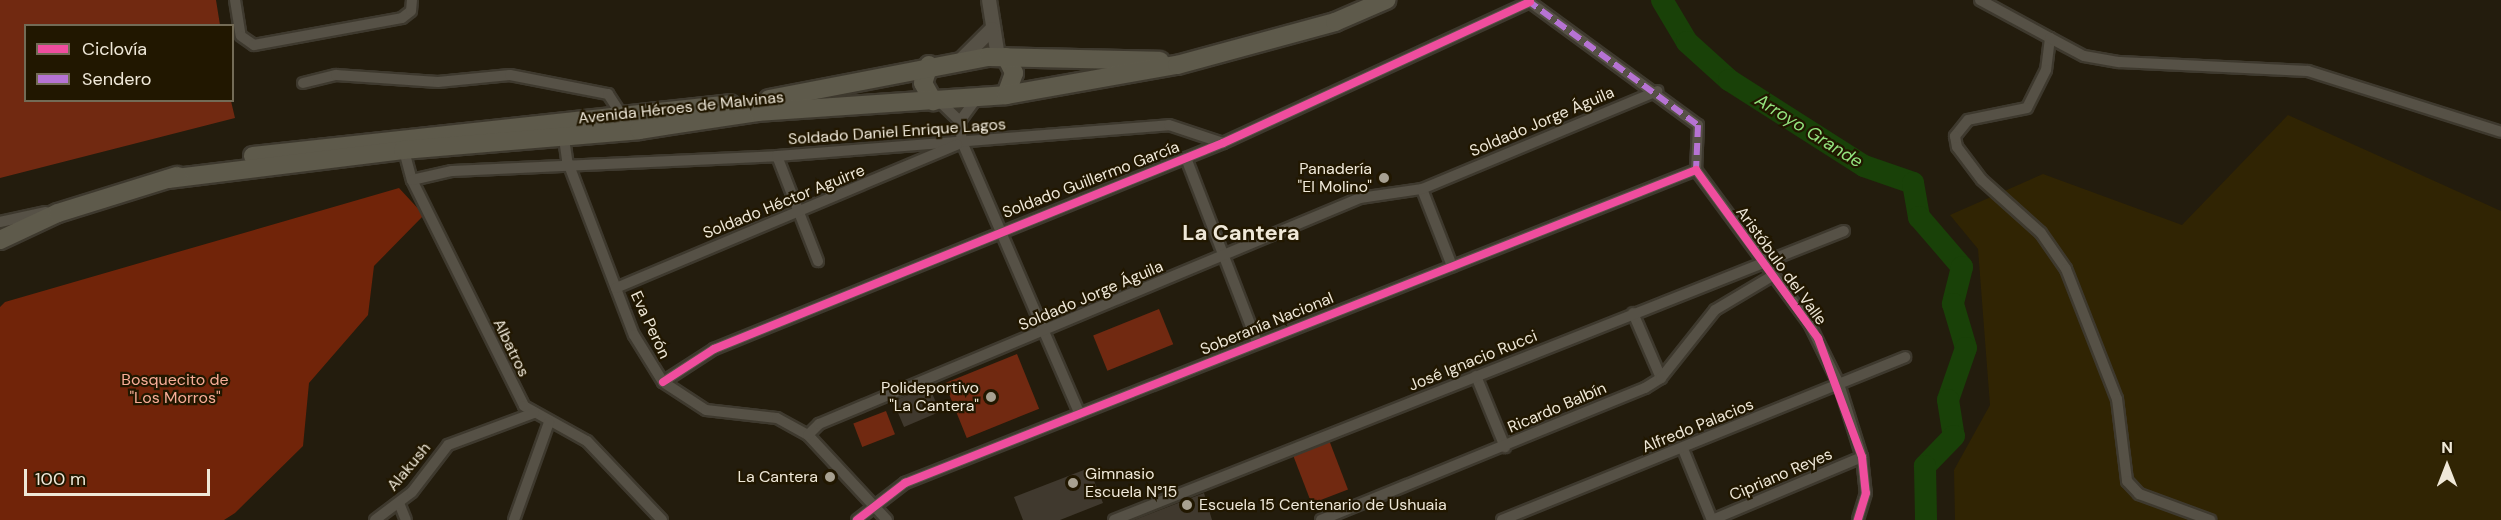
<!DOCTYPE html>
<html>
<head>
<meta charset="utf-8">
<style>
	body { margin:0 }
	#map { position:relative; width:2501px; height:520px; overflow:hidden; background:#231c0d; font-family:"DM Sans",sans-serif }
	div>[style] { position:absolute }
	.built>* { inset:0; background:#302403 }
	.green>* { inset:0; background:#712911; transform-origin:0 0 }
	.forest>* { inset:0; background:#712409 }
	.river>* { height:22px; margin:-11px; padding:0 11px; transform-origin:11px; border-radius:11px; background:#194108 }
	.building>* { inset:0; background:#40392e; transform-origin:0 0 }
	.roads { filter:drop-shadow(2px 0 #3e392e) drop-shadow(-2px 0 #3e392e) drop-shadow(0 2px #3e392e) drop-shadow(0 -2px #3e392e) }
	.street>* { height:10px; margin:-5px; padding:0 5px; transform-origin:5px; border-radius:5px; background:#565146 }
	.secondary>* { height:14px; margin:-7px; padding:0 7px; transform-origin:7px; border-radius:7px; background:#565146 }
	.highway>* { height:18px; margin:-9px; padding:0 9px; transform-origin:9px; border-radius:9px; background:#5e5a4b }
	.quiet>* { height:6px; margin-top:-3px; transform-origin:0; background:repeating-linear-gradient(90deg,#b673d3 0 12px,transparent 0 18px) }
	.cycleway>* { height:8px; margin:-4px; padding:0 4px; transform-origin:4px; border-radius:4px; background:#ef4d9e }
	.dots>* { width:16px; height:16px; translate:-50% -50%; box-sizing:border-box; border:3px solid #211700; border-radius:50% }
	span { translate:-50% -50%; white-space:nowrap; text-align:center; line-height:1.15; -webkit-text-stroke:4.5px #211700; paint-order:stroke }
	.street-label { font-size:16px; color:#efe8d8 }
	.poi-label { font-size:16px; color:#efe8d8 }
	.right { translate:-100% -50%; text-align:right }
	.left { translate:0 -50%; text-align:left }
	.park-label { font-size:16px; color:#f8ad97 }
	.water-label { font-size:18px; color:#93e37d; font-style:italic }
	.district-label { font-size:22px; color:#efe8d8; font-weight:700 }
	.legend { position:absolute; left:24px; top:24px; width:210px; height:78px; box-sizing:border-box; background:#211700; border:2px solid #736b56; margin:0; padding:8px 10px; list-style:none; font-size:18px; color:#efe8d8 }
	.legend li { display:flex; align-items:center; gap:12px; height:30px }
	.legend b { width:30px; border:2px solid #736b56 }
	.north { position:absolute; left:2417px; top:436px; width:60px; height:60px; -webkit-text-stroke:4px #211700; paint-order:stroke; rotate:0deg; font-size:16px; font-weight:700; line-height:24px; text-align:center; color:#efe8d8 }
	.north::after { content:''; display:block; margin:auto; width:21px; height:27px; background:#efe8d8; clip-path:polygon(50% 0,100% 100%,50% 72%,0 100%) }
	.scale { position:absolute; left:24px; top:469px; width:186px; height:27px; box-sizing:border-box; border:3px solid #efe8d8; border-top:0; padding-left:8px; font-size:18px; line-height:21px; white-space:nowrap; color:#efe8d8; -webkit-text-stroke:4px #211700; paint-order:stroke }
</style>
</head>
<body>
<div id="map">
	<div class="built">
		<div style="clip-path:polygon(2288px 115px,2501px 211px,2501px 520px,1955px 520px,1954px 470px,1990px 405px,1978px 249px,1950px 215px,2043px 174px,2182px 225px)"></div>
	</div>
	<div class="green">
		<div style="clip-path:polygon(0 0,216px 0,220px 25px,26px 26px,26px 100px,231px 101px,235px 118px,0 178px)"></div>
		<div style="left:1159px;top:309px;width:38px;height:71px;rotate:68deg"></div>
		<div style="left:1017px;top:354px;width:59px;height:78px;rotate:68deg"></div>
		<div style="left:886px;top:411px;width:25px;height:35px;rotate:69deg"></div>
		<div style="left:1329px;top:440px;width:53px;height:39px;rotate:69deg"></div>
	</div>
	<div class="forest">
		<div style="clip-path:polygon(399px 188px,424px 215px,374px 266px,368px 315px,309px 383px,303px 446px,235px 513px,224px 520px,0 520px,0 307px,5px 302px)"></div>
	</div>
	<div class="river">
		<div style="left:1662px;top:0;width:49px;rotate:59.2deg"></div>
		<div style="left:1687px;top:42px;width:57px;rotate:42.1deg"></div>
		<div style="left:1729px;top:80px;width:160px;rotate:32.5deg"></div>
		<div style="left:1864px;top:166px;width:52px;rotate:19.1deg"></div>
		<div style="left:1913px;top:183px;width:35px;rotate:80deg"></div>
		<div style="left:1919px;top:217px;width:66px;rotate:49.3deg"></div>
		<div style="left:1962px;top:267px;width:38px;rotate:104deg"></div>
		<div style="left:1953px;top:304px;width:46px;rotate:73.5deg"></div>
		<div style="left:1966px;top:348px;width:55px;rotate:109.1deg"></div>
		<div style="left:1948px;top:400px;width:36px;rotate:81deg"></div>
		<div style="left:1954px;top:436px;width:42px;rotate:134deg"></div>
		<div style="left:1925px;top:466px;width:54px;rotate:88.9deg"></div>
	</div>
	<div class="building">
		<div style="left:929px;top:386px;width:28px;height:39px;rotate:67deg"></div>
		<div style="clip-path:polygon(1089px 468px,1103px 503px,1060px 520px,1023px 520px,1014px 497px)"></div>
		<div style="clip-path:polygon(1204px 493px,1212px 520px,1134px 520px)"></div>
	</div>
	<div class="roads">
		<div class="street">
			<div style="left:235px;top:0;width:36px;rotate:81deg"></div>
			<div style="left:241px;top:36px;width:16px;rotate:35deg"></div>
			<div style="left:254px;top:45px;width:150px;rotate:-10.3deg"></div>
			<div style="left:402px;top:18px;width:11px;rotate:-38deg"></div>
			<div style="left:411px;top:11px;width:11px;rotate:-85deg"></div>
			<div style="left:1527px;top:0;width:212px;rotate:36.2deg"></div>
			<div style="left:1698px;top:125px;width:45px;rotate:92.5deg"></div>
			<div style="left:1696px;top:170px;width:190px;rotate:53.6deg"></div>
			<div style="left:1809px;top:323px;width:68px;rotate:63.8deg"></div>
			<div style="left:1839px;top:384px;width:77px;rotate:72.5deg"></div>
			<div style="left:1862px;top:457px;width:36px;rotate:84deg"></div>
			<div style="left:1866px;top:493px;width:28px;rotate:107deg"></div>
			<div style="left:1980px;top:0;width:80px;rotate:28.5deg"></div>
			<div style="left:2050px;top:38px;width:32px;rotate:97deg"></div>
			<div style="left:2046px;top:70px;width:42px;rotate:116.6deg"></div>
			<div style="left:2027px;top:108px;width:60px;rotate:168.5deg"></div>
			<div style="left:1968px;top:120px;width:21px;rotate:129deg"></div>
			<div style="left:1955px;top:136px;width:11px;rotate:80deg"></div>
			<div style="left:1957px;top:147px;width:41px;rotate:52.9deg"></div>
			<div style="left:1982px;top:180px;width:79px;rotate:41.9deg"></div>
			<div style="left:2041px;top:233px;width:44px;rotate:55.2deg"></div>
			<div style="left:2066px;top:269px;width:140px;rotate:68.6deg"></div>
			<div style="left:2117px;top:399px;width:83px;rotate:83deg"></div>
			<div style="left:2127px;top:481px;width:18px;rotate:47deg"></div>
			<div style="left:2139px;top:494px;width:76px;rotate:20.1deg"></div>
			<div style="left:2050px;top:38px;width:38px;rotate:28deg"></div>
			<div style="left:2084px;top:56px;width:36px;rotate:10deg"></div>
			<div style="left:2119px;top:62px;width:189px;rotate:2.7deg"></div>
			<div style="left:2308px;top:71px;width:202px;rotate:17.5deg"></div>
			<div style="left:303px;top:83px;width:34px;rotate:-14deg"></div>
			<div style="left:336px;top:75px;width:102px;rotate:3.9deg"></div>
			<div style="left:438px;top:82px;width:72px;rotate:-5.6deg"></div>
			<div style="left:510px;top:75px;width:100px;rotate:11deg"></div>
			<div style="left:608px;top:94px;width:27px;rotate:57deg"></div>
			<div style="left:976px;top:99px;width:27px;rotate:126deg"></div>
			<div style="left:960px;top:121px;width:21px;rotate:85deg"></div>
			<div style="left:962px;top:142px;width:295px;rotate:66.6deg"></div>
			<div style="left:939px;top:101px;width:29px;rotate:44deg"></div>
			<div style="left:563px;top:131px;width:29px;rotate:82deg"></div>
			<div style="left:567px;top:160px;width:187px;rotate:69.1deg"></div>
			<div style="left:634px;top:335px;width:55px;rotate:58.3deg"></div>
			<div style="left:663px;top:382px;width:51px;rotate:33.1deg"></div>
			<div style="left:706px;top:410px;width:71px;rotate:6.4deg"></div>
			<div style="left:777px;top:418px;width:35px;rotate:29deg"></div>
			<div style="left:808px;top:435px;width:116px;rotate:47.1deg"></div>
			<div style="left:403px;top:147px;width:34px;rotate:75deg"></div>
			<div style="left:412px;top:180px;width:252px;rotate:63.6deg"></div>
			<div style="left:524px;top:406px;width:72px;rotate:29.1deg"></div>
			<div style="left:587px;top:441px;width:109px;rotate:46.5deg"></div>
			<div style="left:777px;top:156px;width:113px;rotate:68.7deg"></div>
			<div style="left:1186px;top:158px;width:197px;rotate:68.9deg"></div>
			<div style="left:412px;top:180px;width:41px;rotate:-12.7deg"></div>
			<div style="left:452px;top:171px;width:325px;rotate:-2.6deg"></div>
			<div style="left:777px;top:156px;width:393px;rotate:-4.5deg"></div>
			<div style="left:1169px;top:125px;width:57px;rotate:18.4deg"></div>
			<div style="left:1422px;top:189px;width:83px;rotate:68.7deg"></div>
			<div style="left:0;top:222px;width:47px;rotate:-12.3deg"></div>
			<div style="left:616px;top:288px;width:370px;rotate:-22.8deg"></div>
			<div style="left:1633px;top:313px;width:71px;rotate:66.7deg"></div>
			<div style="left:1476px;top:376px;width:77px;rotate:67.8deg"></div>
			<div style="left:663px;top:382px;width:61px;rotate:-32.9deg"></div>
			<div style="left:714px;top:349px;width:549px;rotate:-22.03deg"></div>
			<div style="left:1223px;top:143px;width:338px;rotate:-24.7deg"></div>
			<div style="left:808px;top:435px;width:16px;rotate:-45deg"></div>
			<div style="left:819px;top:424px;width:586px;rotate:-22.67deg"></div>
			<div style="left:1360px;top:198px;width:63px;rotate:-8.3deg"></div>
			<div style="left:1422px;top:189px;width:255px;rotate:-22.6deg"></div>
			<div style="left:1683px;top:449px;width:77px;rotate:67.8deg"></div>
			<div style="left:1712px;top:520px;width:163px;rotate:-22.8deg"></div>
			<div style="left:399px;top:503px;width:18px;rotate:68deg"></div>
			<div style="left:375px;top:520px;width:46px;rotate:-37.1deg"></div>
			<div style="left:412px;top:492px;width:59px;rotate:-52.5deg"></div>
			<div style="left:448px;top:445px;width:92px;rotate:-20.4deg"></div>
			<div style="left:514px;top:520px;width:104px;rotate:-70.3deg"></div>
			<div style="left:857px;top:520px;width:61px;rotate:-37.6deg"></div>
			<div style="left:905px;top:483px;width:851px;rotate:-21.59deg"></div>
			<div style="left:1114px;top:520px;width:785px;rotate:-21.6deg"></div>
			<div style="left:1321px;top:520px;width:350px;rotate:-22.2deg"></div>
			<div style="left:1645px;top:388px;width:19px;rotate:-32deg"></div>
			<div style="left:1661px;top:378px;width:87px;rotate:-51.5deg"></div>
			<div style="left:1715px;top:310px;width:66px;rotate:-30.8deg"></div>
			<div style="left:1502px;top:520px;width:435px;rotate:-22deg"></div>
		</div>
		<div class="secondary">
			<div style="left:989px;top:0;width:58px;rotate:81deg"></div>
			<div style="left:961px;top:60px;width:44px;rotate:-45deg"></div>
		</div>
		<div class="highway">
			<div style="left:1006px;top:57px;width:18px;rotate:63deg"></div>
			<div style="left:1014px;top:73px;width:23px;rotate:110deg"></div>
			<div style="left:929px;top:65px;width:19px;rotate:108deg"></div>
			<div style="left:923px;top:83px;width:21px;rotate:61deg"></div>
			<div style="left:769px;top:99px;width:223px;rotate:-10.9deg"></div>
			<div style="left:988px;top:57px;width:172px;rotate:1.3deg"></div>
			<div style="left:253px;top:156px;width:480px;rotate:-6.2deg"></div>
			<div style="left:168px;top:179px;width:237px;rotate:-7deg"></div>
			<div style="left:403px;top:150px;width:237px;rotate:-4.8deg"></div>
			<div style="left:639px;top:130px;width:120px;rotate:-8.6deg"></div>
			<div style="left:758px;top:112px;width:249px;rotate:-3.9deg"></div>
			<div style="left:1006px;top:95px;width:174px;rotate:-10deg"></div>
			<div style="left:1177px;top:65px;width:164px;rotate:-15.2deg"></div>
			<div style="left:1335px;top:22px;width:56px;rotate:-23.3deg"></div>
			<div style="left:0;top:240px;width:64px;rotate:-25deg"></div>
			<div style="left:58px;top:213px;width:125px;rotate:-17.3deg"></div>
		</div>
	</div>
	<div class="quiet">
		<div style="left:1527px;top:0;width:212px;rotate:36.2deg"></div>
		<div style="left:1698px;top:125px;width:45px;rotate:92.5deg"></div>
	</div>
	<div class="cycleway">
		<div style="left:663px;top:382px;width:61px;rotate:-32.9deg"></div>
		<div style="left:714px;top:349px;width:549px;rotate:-22.03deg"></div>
		<div style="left:1223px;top:143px;width:338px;rotate:-24.7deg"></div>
		<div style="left:857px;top:520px;width:61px;rotate:-37.6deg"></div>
		<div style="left:905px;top:483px;width:851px;rotate:-21.59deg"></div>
		<div style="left:1696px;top:170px;width:208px;rotate:54deg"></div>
		<div style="left:1818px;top:338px;width:127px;rotate:69.7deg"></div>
		<div style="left:1862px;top:457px;width:36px;rotate:84deg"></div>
		<div style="left:1866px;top:493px;width:28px;rotate:107deg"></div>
	</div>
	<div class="dots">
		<div style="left:1384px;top:178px;background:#a8a191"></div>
		<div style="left:991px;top:397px;background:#a8a191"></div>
		<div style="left:830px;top:477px;background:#a8a191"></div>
		<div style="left:1073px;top:483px;background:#a8a191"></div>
		<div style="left:1187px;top:505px;background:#a8a191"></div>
	</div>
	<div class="street-label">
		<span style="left:681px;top:108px;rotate:-6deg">Avenida Héroes de Malvinas</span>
		<span style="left:1542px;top:122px;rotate:-23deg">Soldado Jorge Águila</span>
		<span style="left:897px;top:132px;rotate:-4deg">Soldado Daniel Enrique Lagos</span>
		<span style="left:1091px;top:180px;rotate:-21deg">Soldado Guillermo García</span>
		<span style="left:784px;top:202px;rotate:-22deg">Soldado Héctor Aguirre</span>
		<span style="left:1781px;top:266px;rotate:54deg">Aristóbulo del Valle</span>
		<span style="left:1091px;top:296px;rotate:-23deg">Soldado Jorge Águila</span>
		<span style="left:1267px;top:324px;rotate:-22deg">Soberanía Nacional</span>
		<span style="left:650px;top:325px;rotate:65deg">Eva Perón</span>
		<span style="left:511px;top:348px;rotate:64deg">Albatros</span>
		<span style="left:1473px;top:361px;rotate:-22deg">José Ignacio Rucci</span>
		<span style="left:1557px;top:408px;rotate:-23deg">Ricardo Balbín</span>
		<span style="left:1698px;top:426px;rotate:-22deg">Alfredo Palacios</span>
		<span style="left:409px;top:467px;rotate:-50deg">Alakush</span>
		<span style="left:1781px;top:475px;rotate:-23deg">Cipriano Reyes</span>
	</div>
	<div class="poi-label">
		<span class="right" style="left:1372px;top:178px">Panadería<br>"El Molino"</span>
		<span class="right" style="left:979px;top:397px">Polideportivo<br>"La Cantera"</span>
		<span class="left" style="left:1085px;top:483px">Gimnasio<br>Escuela N°15</span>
		<span class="right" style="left:818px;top:477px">La Cantera</span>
		<span class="left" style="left:1199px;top:505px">Escuela 15 Centenario de Ushuaia</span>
	</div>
	<div class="park-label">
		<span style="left:175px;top:389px">Bosquecito de<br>"Los Morros"</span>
	</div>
	<div class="water-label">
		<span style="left:1809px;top:131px;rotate:32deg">Arroyo Grande</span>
	</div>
	<div class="district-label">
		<span style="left:1241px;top:233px">La Cantera</span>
	</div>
	<ul class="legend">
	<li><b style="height:8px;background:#ef4d9e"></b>Ciclovía</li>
	<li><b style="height:8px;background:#b673d3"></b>Sendero</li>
	</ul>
	<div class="north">N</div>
	<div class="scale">100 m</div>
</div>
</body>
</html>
